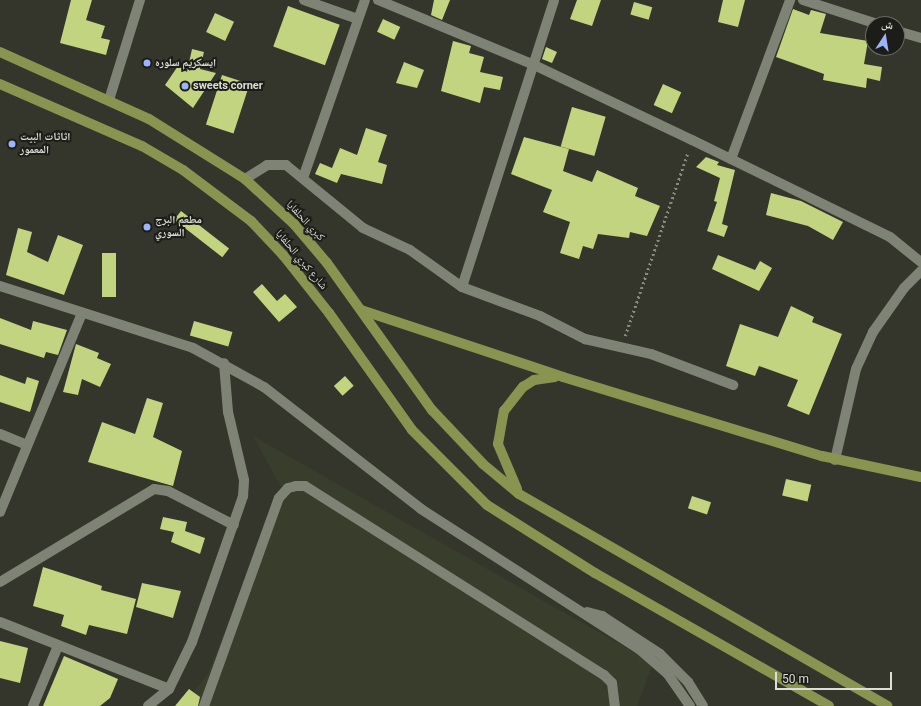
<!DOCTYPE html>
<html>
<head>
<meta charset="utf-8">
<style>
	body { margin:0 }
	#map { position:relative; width:921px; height:706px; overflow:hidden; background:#34362b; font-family:Roboto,"Noto Naskh Arabic",sans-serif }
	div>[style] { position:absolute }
	.built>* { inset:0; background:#393d2b }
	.building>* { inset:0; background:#c3d481; transform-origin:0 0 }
	.path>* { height:2.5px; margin-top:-1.25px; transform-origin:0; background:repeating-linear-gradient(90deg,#888a80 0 2px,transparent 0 5px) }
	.minor>* { height:10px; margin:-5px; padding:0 5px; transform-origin:5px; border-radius:5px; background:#7f8375 }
	.major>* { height:10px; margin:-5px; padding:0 5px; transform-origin:5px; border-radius:5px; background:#88944f }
	.dots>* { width:11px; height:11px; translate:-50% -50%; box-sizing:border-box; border:2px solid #1c1d18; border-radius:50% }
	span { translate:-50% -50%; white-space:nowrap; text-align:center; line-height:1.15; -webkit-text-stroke:4px #1c1d18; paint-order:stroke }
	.poi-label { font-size:11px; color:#dddfd7; font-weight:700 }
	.left { translate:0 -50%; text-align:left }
	.street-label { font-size:11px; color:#dddfd7 }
	.north { position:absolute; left:865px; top:16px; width:40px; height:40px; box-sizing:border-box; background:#1c1d18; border:1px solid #696b64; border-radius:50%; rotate:12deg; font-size:11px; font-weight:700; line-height:16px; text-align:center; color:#dddfd7 }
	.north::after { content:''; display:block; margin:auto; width:14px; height:18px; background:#9db4fd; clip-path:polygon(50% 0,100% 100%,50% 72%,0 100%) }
	.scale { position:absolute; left:775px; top:672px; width:117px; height:18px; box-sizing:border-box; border:2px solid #dddfd7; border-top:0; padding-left:5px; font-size:12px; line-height:14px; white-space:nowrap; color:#dddfd7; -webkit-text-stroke:3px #1c1d18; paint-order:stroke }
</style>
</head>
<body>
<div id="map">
	<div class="built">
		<div style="clip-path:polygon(253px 436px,653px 663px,637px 706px,181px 706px,208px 674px,281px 487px)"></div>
	</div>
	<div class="building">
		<div style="clip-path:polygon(71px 0,92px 0,86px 20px,105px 26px,101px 38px,110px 40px,106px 55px,60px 43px)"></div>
		<div style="clip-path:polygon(434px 0,450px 0,442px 20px,431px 15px)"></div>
		<div style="clip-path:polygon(577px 0,601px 0,592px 26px,570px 19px)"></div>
		<div style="clip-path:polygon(723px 0,745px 0,738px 27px,718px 22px)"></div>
		<div style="left:634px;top:2px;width:19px;height:13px;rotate:16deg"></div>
		<div style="left:288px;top:6px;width:55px;height:43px;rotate:20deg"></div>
		<div style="clip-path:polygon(793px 9px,809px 15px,811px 10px,826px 14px,820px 33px,868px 41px,864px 64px,882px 67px,880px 81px,867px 78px,866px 88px,823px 80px,824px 74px,776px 57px)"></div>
		<div style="left:215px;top:13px;width:21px;height:21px;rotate:25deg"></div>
		<div style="left:383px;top:19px;width:19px;height:14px;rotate:25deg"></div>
		<div style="clip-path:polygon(453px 41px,471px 46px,469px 53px,484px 57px,480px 72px,503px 77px,500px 90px,484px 87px,480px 103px,441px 91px)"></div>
		<div style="clip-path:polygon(546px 47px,557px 52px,552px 63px,542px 59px)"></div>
		<div style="clip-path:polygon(192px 49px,204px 52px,200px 69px,216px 73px,193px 108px,165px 85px,178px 66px,187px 72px)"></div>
		<div style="clip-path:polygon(404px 62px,424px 70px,417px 88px,396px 83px)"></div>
		<div style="left:222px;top:75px;width:29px;height:52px;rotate:18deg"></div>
		<div style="left:663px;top:84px;width:20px;height:23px;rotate:24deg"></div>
		<div style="left:572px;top:107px;width:35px;height:41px;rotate:16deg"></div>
		<div style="clip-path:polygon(366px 128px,387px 135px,378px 162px,387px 165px,382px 184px,341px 174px,337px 183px,315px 174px,320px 163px,332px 168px,340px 148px,357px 155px)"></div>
		<div style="clip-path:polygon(524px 137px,569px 149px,563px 171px,592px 182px,597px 170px,638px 188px,635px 196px,660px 206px,647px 236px,630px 232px,629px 238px,598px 234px,593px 249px,583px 246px,579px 259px,560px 253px,570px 222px,543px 212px,552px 190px,511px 174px)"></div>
		<div style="clip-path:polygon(706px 157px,719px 162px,717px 165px,735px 170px,722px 224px,728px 226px,724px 237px,707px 231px,717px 202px,714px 201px,720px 178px,696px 167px)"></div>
		<div style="clip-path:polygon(771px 193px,801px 201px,843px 222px,833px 240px,808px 226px,766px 215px)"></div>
		<div style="left:181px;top:211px;width:61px;height:11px;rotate:38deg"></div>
		<div style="clip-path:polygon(18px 228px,32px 232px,27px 252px,48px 262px,58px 235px,83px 245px,64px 295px,6px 275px)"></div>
		<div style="left:102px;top:253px;width:14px;height:44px"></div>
		<div style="clip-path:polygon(718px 255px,755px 270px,760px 261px,772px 268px,759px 291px,712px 269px)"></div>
		<div style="clip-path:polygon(262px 284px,277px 301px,285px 294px,297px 307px,279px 322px,253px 292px)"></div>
		<div style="clip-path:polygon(791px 306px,814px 317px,812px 322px,842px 334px,809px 415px,787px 406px,798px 380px,759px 366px,755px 376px,726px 366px,740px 324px,778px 337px)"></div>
		<div style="clip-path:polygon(0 318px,31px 330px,33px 321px,67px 330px,58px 355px,46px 352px,44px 358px,0 344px)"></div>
		<div style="left:194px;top:321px;width:40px;height:15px;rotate:16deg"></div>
		<div style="clip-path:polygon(76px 344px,99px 353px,97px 358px,111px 364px,100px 387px,82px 379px,78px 395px,63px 392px)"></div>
		<div style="clip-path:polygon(0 375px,25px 384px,27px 377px,39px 381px,30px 412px,0 402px)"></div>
		<div style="left:345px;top:376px;width:13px;height:15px;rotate:48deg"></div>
		<div style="clip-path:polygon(147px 398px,163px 403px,153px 437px,182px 451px,173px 486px,88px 462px,102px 422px,135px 434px)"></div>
		<div style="left:786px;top:479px;width:26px;height:17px;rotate:13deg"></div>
		<div style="left:692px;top:496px;width:20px;height:13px;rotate:18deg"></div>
		<div style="clip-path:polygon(163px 517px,187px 522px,185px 531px,205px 538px,200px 554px,171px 542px,174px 532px,160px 529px)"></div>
		<div style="clip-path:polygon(43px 567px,102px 586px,101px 590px,136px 599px,127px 634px,89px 625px,86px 635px,61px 626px,64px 615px,33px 606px)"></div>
		<div style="clip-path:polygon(142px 583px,181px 591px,173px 618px,136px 607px)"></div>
		<div style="clip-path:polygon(0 641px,28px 648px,20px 683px,0 678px)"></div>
		<div style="clip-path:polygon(64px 656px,118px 679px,110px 698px,100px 706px,43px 706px)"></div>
		<div style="clip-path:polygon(189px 689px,200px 697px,198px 706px,175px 706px)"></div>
	</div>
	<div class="path">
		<div style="left:625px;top:336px;width:194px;rotate:-71.1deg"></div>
	</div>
	<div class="minor">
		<div style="left:304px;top:0;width:57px;rotate:19.4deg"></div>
		<div style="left:378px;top:0;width:167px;rotate:22.6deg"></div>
		<div style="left:532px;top:64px;width:177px;rotate:25.4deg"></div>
		<div style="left:692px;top:140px;width:220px;rotate:26.1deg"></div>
		<div style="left:890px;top:237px;width:40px;rotate:39deg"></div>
		<div style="left:803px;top:0;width:78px;rotate:18deg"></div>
		<div style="left:897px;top:31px;width:25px;rotate:16deg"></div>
		<div style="left:109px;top:100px;width:105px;rotate:-72.8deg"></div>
		<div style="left:731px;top:159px;width:170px;rotate:-69.6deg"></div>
		<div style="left:303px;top:178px;width:188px;rotate:-70.8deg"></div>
		<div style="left:245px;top:179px;width:26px;rotate:-32deg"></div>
		<div style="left:267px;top:165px;width:19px"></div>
		<div style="left:286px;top:165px;width:99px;rotate:39.3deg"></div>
		<div style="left:363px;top:228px;width:52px;rotate:25.1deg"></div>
		<div style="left:410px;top:250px;width:64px;rotate:35.4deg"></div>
		<div style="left:462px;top:287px;width:83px;rotate:20.4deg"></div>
		<div style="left:540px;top:316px;width:51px;rotate:27.1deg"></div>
		<div style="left:585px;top:339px;width:68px;rotate:12.8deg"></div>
		<div style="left:651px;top:354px;width:88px;rotate:20.7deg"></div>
		<div style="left:0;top:286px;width:203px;rotate:17.8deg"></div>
		<div style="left:193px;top:348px;width:81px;rotate:28.8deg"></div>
		<div style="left:264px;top:387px;width:199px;rotate:37.8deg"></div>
		<div style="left:421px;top:509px;width:259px;rotate:32.7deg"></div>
		<div style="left:639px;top:649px;width:37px;rotate:41deg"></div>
		<div style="left:667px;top:673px;width:40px;rotate:55.1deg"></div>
		<div style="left:462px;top:287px;width:301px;rotate:-72.2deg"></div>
		<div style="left:0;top:434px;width:29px;rotate:22deg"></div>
		<div style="left:835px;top:460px;width:93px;rotate:-77deg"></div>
		<div style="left:856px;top:369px;width:41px;rotate:-65.3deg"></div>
		<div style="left:873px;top:332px;width:54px;rotate:-54.8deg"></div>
		<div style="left:904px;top:288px;width:24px;rotate:-45deg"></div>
		<div style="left:0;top:512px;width:215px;rotate:-67.6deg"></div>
		<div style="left:0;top:582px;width:180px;rotate:-31.1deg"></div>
		<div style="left:154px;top:489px;width:14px;rotate:8deg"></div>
		<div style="left:168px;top:491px;width:74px;rotate:27.3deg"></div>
		<div style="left:587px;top:612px;width:16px;rotate:15deg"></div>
		<div style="left:602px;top:616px;width:69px;rotate:33.2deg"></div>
		<div style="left:660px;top:654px;width:40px;rotate:45deg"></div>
		<div style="left:688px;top:682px;width:28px;rotate:58deg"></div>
		<div style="left:0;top:622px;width:182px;rotate:21.6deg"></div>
		<div style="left:33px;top:706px;width:65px;rotate:-67.4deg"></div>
		<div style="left:148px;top:706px;width:27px;rotate:-39deg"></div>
		<div style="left:169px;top:689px;width:52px;rotate:-63.9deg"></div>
		<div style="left:192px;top:642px;width:155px;rotate:-70.7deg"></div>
		<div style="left:243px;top:496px;width:16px;rotate:-86deg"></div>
		<div style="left:244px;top:480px;width:70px;rotate:-103.2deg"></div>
		<div style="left:228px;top:412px;width:49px;rotate:-94.7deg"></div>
		<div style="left:204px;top:706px;width:221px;rotate:-70.2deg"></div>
		<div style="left:279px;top:498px;width:13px;rotate:-48deg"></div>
		<div style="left:288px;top:488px;width:8px;rotate:-14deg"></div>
		<div style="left:296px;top:486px;width:9px"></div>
		<div style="left:305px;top:486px;width:354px;rotate:32.3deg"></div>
		<div style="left:604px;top:675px;width:11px;rotate:45deg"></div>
		<div style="left:612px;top:683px;width:23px;rotate:83deg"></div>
	</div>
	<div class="major">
		<div style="left:0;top:52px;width:163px;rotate:24.2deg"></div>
		<div style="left:149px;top:119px;width:113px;rotate:32deg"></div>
		<div style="left:245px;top:179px;width:67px;rotate:42.6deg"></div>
		<div style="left:294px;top:224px;width:51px;rotate:49.8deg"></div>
		<div style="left:327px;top:263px;width:181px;rotate:54.5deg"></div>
		<div style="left:432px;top:410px;width:74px;rotate:46.6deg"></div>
		<div style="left:483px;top:464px;width:47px;rotate:39.8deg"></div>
		<div style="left:519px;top:494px;width:425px;rotate:29.9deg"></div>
		<div style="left:0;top:84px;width:155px;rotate:23.6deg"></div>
		<div style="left:142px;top:146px;width:48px;rotate:30.3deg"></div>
		<div style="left:183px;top:170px;width:85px;rotate:36.9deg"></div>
		<div style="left:251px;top:221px;width:47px;rotate:46.7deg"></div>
		<div style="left:283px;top:255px;width:74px;rotate:51.6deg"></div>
		<div style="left:329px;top:313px;width:143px;rotate:54.6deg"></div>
		<div style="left:412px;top:430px;width:106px;rotate:45deg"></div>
		<div style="left:487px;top:505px;width:128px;rotate:32.2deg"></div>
		<div style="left:595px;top:573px;width:269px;rotate:29.6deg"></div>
		<div style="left:361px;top:310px;width:213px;rotate:18.3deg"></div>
		<div style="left:563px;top:377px;width:271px;rotate:17deg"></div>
		<div style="left:822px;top:456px;width:101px;rotate:12deg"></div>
		<div style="left:517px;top:489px;width:49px;rotate:-112.9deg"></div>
		<div style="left:498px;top:444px;width:34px;rotate:-80deg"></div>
		<div style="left:504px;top:411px;width:31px;rotate:-52deg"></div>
		<div style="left:523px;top:387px;width:13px;rotate:-32deg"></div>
		<div style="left:534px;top:380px;width:21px;rotate:-8deg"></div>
	</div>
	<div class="dots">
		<div style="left:147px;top:63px;background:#9db4fd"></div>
		<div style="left:185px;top:86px;background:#9db4fd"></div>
		<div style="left:12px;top:144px;background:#9db4fd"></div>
		<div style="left:147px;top:227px;background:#9db4fd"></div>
	</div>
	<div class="poi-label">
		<span class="left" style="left:155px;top:63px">ايسكريم سلوره</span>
		<span class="left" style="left:193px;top:86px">sweets corner</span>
		<span class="left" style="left:20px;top:144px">اثاثات البيت<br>المعمور</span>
		<span class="left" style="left:155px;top:227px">مطعم البرج<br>السوري</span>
	</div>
	<div class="street-label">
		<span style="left:305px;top:221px;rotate:47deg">كبري الحلفايا</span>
		<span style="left:301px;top:260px;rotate:50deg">شارع كبري الحلفايا</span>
	</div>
	<div class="north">ش</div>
	<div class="scale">50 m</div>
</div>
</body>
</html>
